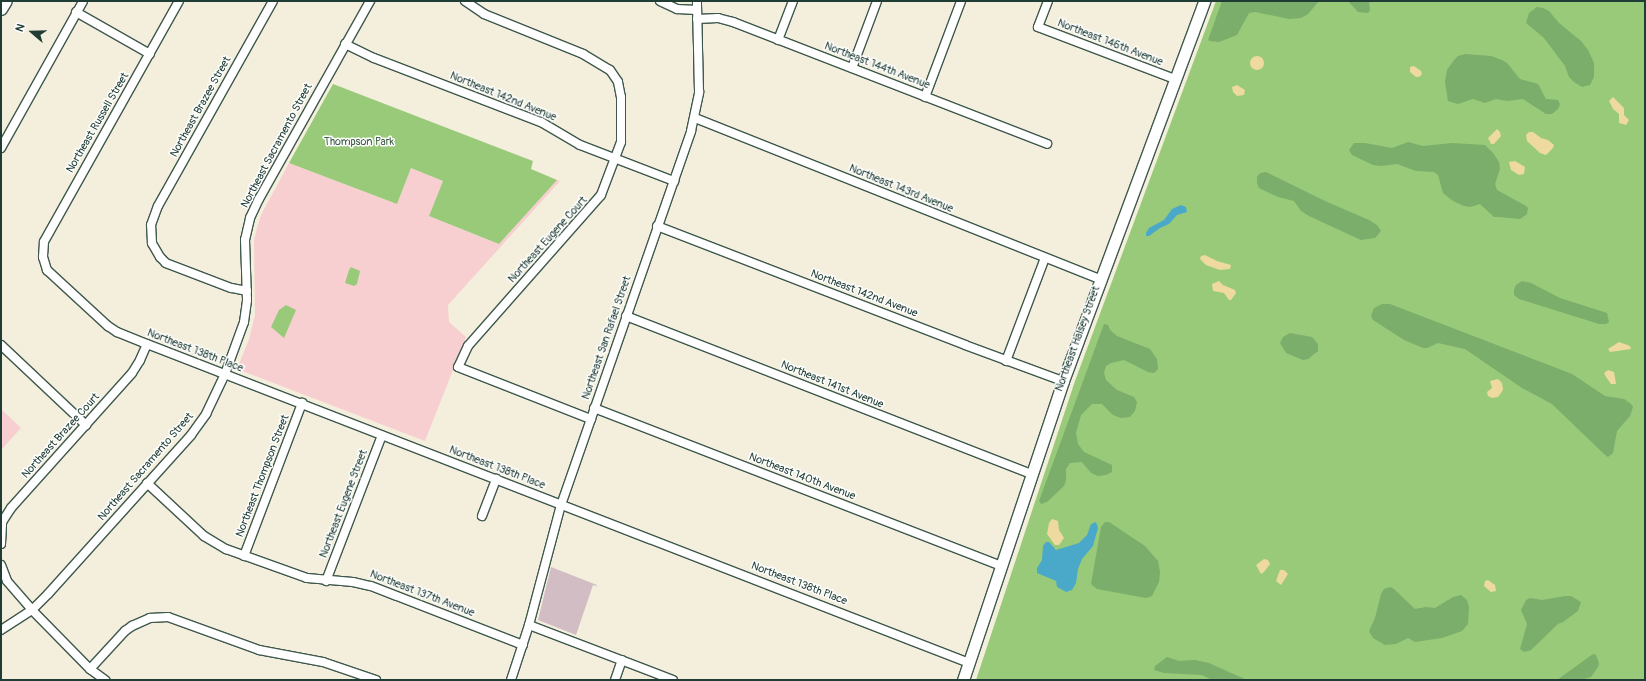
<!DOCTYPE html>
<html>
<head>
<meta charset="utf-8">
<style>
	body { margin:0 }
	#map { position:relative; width:1646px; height:681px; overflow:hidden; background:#f3efdc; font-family:Pangolin,sans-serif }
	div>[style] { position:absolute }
	.built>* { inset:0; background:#f7cfd0 }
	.industrial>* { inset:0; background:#d2bdc5 }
	.green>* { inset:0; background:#98ca7a }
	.forest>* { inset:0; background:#7aae6a }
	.sand>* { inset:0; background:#eeda9e }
	.round { border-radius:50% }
	.water>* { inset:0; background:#4aa9c9 }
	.roads { filter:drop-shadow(1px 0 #3f584d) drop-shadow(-1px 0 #3f584d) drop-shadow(0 1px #3f584d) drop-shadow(0 -1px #3f584d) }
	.minor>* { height:8px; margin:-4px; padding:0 4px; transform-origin:4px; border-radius:4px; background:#fff }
	.major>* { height:11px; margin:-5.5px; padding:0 5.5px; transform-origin:5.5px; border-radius:5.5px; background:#fff }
	.highway>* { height:12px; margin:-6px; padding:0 6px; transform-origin:6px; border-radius:6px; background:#fff }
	span { translate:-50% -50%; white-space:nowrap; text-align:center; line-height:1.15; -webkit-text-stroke:3px #fff; paint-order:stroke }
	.street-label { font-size:11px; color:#1f3d34 }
	.park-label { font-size:11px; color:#3d6046 }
	.frame { position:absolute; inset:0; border:2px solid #1f3d34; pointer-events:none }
	.north { position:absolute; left:12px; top:12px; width:40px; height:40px; -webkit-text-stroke:3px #fff; paint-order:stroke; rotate:290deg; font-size:11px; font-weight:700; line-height:16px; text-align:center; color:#1f3d34 }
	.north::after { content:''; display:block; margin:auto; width:14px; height:18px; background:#1f3d34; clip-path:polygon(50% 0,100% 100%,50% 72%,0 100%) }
</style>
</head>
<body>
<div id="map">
	<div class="built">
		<div style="clip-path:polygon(289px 163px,397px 204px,411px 168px,443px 181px,429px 216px,499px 244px,557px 180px,560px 181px,448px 305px,449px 322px,466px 337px,425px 441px,237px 369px,249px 339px,255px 315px,254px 240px,257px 228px,261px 215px)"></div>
		<div style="clip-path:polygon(1px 409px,21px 428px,1px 450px)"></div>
	</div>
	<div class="industrial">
		<div style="clip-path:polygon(551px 567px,597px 585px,596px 586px,593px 585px,576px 635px,538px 620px)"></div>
	</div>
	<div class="green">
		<div style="clip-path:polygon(1216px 1px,1645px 1px,1645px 680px,976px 680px,1075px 381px)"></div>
		<div style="clip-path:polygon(333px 84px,533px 161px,531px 169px,557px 180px,499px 244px,429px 216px,443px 181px,411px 168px,397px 204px,289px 163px)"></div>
		<div style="clip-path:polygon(351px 267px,360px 271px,357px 284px,354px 286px,345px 283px,349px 270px)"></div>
		<div style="clip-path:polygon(286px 305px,296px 310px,284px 338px,271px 327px,279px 310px)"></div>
	</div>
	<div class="forest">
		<div style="clip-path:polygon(1222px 1px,1319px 1px,1308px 14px,1301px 18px,1289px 19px,1255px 12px,1249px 13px,1237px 35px,1219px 42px,1210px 41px,1208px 40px)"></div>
		<div style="clip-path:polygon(1348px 1px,1369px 1px,1370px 10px,1368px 13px,1358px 12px)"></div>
		<div style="clip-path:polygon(1537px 7px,1543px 8px,1549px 11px,1559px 23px,1581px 41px,1588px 50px,1594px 63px,1594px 77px,1590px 85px,1582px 87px,1574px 82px,1569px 77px,1565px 66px,1544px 38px,1526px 23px,1529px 13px)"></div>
		<div style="clip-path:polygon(1465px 54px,1491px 56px,1502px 60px,1507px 63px,1520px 79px,1538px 84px,1546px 99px,1558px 100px,1560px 104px,1558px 109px,1552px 114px,1546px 114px,1523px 99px,1507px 101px,1496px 99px,1485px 103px,1473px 99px,1458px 104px,1448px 101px,1445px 82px,1447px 70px,1454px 60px,1458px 56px)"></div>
		<div style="clip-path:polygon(1408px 142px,1423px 146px,1452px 143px,1485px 145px,1493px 153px,1499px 162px,1500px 169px,1495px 184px,1497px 190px,1526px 206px,1528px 208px,1527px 214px,1520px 219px,1499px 217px,1494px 217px,1480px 204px,1470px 207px,1464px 206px,1453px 201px,1443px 193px,1438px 175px,1434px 172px,1416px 171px,1397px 164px,1381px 166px,1373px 165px,1352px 155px,1349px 150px,1354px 143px,1365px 143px,1392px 148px)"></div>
		<div style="clip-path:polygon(1266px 172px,1325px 201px,1369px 220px,1377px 225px,1381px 231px,1375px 238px,1361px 240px,1309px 216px,1301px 211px,1294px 201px,1278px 197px,1259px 188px,1257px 183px,1257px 177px,1260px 173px)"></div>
		<div style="clip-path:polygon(1522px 281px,1531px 283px,1560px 298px,1607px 313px,1609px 322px,1606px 324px,1599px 324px,1519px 299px,1514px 295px,1514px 290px,1516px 285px)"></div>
		<div style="clip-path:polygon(1382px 304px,1390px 304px,1572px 374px,1605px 396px,1624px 399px,1631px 404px,1633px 407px,1630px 416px,1617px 431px,1613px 453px,1608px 457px,1604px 454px,1552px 404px,1522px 388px,1465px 349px,1438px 343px,1427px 348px,1423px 348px,1404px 340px,1373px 320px,1371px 316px,1374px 308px)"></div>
		<div style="clip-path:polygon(1104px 324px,1108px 325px,1110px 330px,1117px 336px,1150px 349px,1157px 359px,1158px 369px,1154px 373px,1148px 372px,1124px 360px,1111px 363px,1106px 366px,1104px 373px,1106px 380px,1117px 390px,1134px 397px,1137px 402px,1135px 411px,1130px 417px,1121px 418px,1113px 415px,1102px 404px,1092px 404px,1081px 415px,1076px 433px,1078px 444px,1084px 452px,1112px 465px,1112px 472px,1106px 475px,1098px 476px,1091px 473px,1082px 462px,1070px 463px,1066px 469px,1066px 481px,1064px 486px,1047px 502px,1041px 504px,1039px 501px)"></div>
		<div style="clip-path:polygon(1290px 333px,1312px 337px,1318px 344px,1318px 351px,1308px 359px,1303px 360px,1286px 353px,1280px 343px,1283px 337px)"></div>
		<div style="clip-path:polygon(1105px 522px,1109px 522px,1145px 546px,1158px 561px,1160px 572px,1159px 582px,1152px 596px,1146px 598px,1097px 589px,1091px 584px,1101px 527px)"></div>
		<div style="clip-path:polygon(1390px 587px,1394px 589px,1415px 609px,1426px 607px,1435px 608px,1453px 597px,1461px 595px,1467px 600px,1469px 607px,1468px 624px,1462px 631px,1442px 638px,1415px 642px,1408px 638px,1396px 644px,1385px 645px,1373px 638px,1369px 631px,1375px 618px,1381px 594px,1384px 589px)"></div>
		<div style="clip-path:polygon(1565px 596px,1571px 596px,1581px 602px,1578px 611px,1563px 622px,1558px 624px,1531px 650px,1524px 652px,1520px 649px,1527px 624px,1521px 610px,1526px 600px,1530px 598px,1542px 600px)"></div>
		<div style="clip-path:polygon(1593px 654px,1596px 655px,1599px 663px,1598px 667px,1591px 677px,1580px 680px,1557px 680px)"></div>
		<div style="clip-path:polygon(1167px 657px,1179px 661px,1195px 660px,1209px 663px,1247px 680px,1212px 680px,1202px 675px,1164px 673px,1154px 670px,1155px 666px)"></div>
	</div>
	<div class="sand">
		<div class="round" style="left:1250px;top:56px;width:14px;height:14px"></div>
		<div style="clip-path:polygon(1414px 66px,1421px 71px,1422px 74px,1419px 77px,1416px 77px,1410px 72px,1410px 67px)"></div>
		<div style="clip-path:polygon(1237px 85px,1245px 90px,1244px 95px,1237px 96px,1233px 92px,1232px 87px)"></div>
		<div style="clip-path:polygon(1613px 97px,1624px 108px,1624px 115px,1629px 120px,1626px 125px,1619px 123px,1619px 114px,1613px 109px,1609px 101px)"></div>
		<div style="clip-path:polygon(1497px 129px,1500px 132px,1501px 136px,1494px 144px,1491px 144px,1488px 138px)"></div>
		<div style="clip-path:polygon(1529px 132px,1533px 132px,1541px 138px,1548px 140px,1554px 145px,1553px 148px,1546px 155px,1540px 153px,1527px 141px,1526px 135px)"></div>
		<div style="clip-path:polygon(1515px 161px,1525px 167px,1524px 174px,1519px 175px,1511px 170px,1509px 162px)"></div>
		<div style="clip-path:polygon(1205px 255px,1217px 261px,1231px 265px,1230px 269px,1220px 270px,1206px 265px,1200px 259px,1201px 256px)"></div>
		<div style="clip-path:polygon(1219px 281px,1223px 285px,1235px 290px,1236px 293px,1231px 300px,1229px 300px,1224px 293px,1213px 291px,1212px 284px)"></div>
		<div style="clip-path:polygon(1619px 342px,1630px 346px,1631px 349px,1610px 352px,1608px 349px)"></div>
		<div style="clip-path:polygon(1608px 370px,1614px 372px,1616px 384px,1611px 384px,1606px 377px,1604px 373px)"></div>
		<div style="clip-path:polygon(1498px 379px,1502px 383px,1503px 390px,1498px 397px,1492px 398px,1488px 396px,1487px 392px,1492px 388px,1490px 381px)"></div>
		<div style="clip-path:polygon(1052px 519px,1058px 521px,1059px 530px,1064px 538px,1059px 545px,1055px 545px,1047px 534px,1049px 523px)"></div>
		<div style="clip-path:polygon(1264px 559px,1268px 560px,1270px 564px,1264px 572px,1261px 574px,1256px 565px)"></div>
		<div style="clip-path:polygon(1280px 570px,1284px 570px,1288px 574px,1281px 585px,1276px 581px)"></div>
		<div style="clip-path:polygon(1488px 580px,1495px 585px,1496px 591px,1491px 592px,1484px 586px,1485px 581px)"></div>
	</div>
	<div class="water">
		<div style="clip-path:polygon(1181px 205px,1186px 207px,1187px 212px,1177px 215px,1169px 224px,1160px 228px,1149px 236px,1146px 236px,1146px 233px,1149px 228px,1164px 220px,1172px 209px)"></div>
		<div style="clip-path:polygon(1096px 522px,1098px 528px,1093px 546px,1082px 559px,1078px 569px,1076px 583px,1072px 590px,1066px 592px,1057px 587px,1056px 581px,1037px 573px,1037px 568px,1042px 560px,1043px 546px,1046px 542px,1049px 542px,1056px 550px,1079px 543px,1087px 535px,1091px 524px)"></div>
	</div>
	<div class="roads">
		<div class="minor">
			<div style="left:179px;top:1px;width:276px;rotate:119.3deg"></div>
			<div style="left:44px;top:242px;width:15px;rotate:94deg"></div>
			<div style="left:43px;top:257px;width:14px;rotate:73deg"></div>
			<div style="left:47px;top:270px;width:83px;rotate:42.6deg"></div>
			<div style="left:108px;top:326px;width:11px;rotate:34deg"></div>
			<div style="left:117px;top:332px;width:32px;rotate:22deg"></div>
			<div style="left:147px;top:344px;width:882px;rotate:21.21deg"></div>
			<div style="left:465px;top:1px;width:23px;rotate:34deg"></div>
			<div style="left:484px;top:14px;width:107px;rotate:22deg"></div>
			<div style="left:583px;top:54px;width:31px;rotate:31deg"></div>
			<div style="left:610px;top:70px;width:14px;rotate:56deg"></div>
			<div style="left:618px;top:82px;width:15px;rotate:79deg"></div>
			<div style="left:621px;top:97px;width:45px;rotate:90deg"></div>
			<div style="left:621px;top:142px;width:57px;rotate:110.7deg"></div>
			<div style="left:601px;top:195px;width:201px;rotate:131.4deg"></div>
			<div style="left:468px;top:346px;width:23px;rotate:115deg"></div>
			<div style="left:458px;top:367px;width:143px;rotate:21.4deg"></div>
			<div style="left:660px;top:1px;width:19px;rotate:25deg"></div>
			<div style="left:677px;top:9px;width:20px;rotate:3deg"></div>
			<div style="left:1048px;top:1px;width:28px;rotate:111deg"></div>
			<div style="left:1038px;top:27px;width:147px;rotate:20.8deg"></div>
			<div style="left:76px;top:12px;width:85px;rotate:29.6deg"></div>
			<div style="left:697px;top:19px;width:21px;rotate:-3deg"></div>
			<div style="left:718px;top:18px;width:16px;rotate:15deg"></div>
			<div style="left:733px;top:22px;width:337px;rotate:21.2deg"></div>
			<div style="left:778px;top:40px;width:42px;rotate:-69deg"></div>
			<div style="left:345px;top:44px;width:32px;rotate:26deg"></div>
			<div style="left:374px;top:58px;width:179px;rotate:21deg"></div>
			<div style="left:541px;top:122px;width:45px;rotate:30.5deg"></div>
			<div style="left:580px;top:145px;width:101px;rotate:21deg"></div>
			<div style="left:852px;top:68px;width:72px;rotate:-69.5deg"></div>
			<div style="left:925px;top:97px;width:103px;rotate:-69.4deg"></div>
			<div style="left:695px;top:118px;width:436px;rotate:21.7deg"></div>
			<div style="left:1px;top:148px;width:168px;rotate:-60.8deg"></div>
			<div style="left:657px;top:226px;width:330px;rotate:21.1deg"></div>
			<div style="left:965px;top:345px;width:104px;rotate:20.2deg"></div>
			<div style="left:247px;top:291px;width:16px;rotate:-169deg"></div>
			<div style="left:231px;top:288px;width:70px;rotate:-159deg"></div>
			<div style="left:166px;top:263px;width:8px;rotate:-135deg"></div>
			<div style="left:160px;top:257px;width:16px;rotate:-120deg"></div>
			<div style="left:152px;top:243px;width:18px;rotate:-93deg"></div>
			<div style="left:151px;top:225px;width:20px;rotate:-70deg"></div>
			<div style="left:158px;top:206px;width:235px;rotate:-60.7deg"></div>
			<div style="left:626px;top:316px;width:435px;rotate:21.3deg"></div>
			<div style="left:1px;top:345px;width:117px;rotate:43.3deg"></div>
			<div style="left:1006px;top:361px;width:110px;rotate:-69.3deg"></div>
			<div style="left:594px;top:408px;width:437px;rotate:21.2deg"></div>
			<div style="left:147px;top:483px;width:78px;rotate:42.9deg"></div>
			<div style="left:204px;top:536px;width:26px;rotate:31deg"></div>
			<div style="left:226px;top:549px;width:86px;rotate:19.7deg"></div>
			<div style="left:307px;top:578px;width:46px;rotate:5deg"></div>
			<div style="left:353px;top:582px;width:18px;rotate:13deg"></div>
			<div style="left:371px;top:586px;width:163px;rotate:21.2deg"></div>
			<div style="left:482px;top:516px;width:40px;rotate:-69deg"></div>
			<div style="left:1px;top:544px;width:22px;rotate:-87deg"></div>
			<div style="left:2px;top:522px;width:17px;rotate:-57deg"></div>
			<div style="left:11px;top:508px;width:181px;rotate:-48.1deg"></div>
			<div style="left:132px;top:373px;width:15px;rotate:-58deg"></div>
			<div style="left:140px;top:360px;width:17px;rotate:-66deg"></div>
			<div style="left:244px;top:556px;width:164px;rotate:-69.2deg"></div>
			<div style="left:1px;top:565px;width:17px;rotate:69deg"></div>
			<div style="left:7px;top:581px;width:38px;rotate:49deg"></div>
			<div style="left:32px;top:610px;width:83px;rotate:45.5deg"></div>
			<div style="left:90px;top:669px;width:19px;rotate:36deg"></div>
			<div style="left:326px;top:581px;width:156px;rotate:-69deg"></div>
			<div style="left:529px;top:625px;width:154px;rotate:20.9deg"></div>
			<div style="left:1px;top:630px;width:37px;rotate:-33deg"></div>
			<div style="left:32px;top:610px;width:23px;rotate:-45deg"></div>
			<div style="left:48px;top:594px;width:214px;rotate:-48deg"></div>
			<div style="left:191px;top:435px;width:26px;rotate:-54deg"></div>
			<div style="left:206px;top:414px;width:44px;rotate:-64.6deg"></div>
			<div style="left:225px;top:374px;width:55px;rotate:-69.9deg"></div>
			<div style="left:244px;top:322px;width:22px;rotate:-82deg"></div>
			<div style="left:247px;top:300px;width:60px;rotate:-91.9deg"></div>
			<div style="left:245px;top:240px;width:23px;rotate:-77deg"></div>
			<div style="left:250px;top:218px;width:21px;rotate:-65deg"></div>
			<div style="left:259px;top:199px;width:227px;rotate:-60.7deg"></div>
			<div style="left:90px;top:669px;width:52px;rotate:-47.4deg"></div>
			<div style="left:125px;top:631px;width:9px;rotate:-36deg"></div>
			<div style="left:132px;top:626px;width:20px;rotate:-24deg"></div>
			<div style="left:150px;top:618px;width:18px;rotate:-3deg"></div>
			<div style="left:168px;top:617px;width:97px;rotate:19.9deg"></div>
			<div style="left:259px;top:650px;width:65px;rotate:10.6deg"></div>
			<div style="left:323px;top:662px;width:56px;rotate:18.8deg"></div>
			<div style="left:511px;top:680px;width:58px;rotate:-71.9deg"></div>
			<div style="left:529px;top:625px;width:124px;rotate:-75.1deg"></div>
			<div style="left:561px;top:505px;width:396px;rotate:-70.8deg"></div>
			<div style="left:691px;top:131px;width:40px;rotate:-78deg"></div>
			<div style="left:699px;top:92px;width:91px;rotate:-91.3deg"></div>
			<div style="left:615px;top:680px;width:21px;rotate:-71deg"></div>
		</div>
		<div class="major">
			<div style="left:963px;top:680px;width:315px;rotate:-71.5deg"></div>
			<div style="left:1063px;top:381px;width:405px;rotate:-69.6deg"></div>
		</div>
		<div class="highway">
			<div style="left:1px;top:9px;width:9px;rotate:-58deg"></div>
		</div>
	</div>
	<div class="street-label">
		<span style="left:1110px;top:43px;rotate:21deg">Northeast 146th Avenue</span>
		<span style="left:877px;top:66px;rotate:21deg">Northeast 144th Avenue</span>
		<span style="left:503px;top:97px;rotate:22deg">Northeast 142nd Avenue</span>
		<span style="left:201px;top:107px;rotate:-61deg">Northeast Brazee Street</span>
		<span style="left:98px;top:123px;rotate:-60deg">Northeast Russell Street</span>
		<span style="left:277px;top:146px;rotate:-62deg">Northeast Sacramento Street</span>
		<span style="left:901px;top:189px;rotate:22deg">Northeast 143rd Avenue</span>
		<span style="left:548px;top:240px;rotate:-48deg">Northeast Eugene Court</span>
		<span style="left:864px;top:294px;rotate:21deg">Northeast 142nd Avenue</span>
		<span style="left:607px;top:338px;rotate:-71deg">Northeast San Rafael Street</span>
		<span style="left:1078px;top:339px;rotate:-70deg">Northeast Halsey Street</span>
		<span style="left:195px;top:351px;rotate:21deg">Northeast 138th Place</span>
		<span style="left:832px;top:385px;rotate:22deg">Northeast 141st Avenue</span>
		<span style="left:61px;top:436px;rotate:-48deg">Northeast Brazee Court</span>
		<span style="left:146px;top:467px;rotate:-49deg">Northeast Sacramento Street</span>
		<span style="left:497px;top:468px;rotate:21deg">Northeast 138th Place</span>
		<span style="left:263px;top:476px;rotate:-69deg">Northeast Thompson Street</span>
		<span style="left:802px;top:477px;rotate:21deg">Northeast 140th Avenue</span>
		<span style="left:344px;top:504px;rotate:-69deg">Northeast Eugene Street</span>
		<span style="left:799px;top:584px;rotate:21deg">Northeast 138th Place</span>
		<span style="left:422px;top:594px;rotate:21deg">Northeast 137th Avenue</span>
	</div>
	<div class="park-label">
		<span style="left:359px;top:142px">Thompson Park</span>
	</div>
	<div class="frame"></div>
	<div class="north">N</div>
</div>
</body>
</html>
